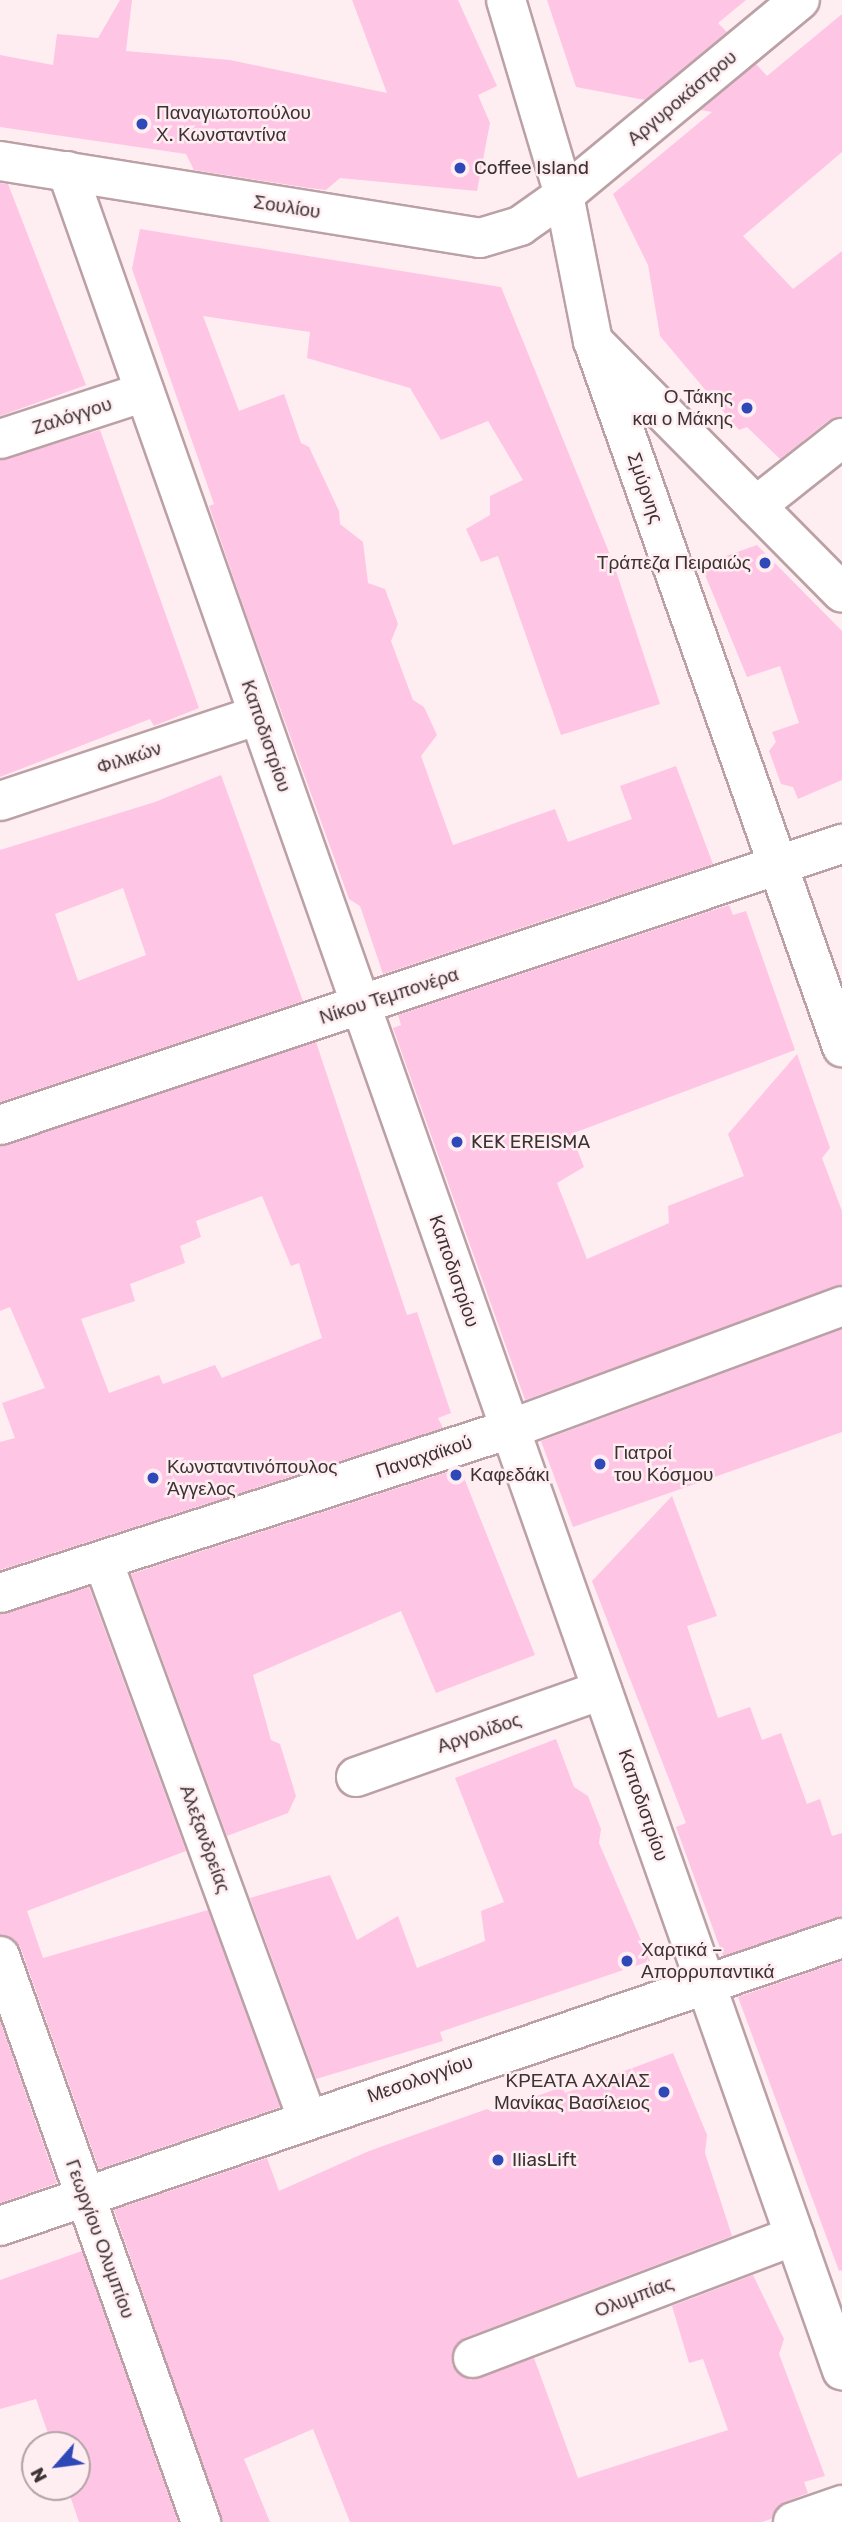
<!DOCTYPE html>
<html>
<head>
<meta charset="utf-8">
<style>
	body { margin:0 }
	#map { position:relative; width:842px; height:2522px; overflow:hidden; background:#ffeef1; font-family:Rubik,sans-serif }
	div>[style] { position:absolute }
	.building>* { inset:0; background:#ffc5e4 }
	.roads { filter:drop-shadow(2px 0 #bba1a6) drop-shadow(-2px 0 #bba1a6) drop-shadow(0 2px #bba1a6) drop-shadow(0 -2px #bba1a6) }
	.minor>* { height:38px; margin:-19px; padding:0 19px; transform-origin:19px; border-radius:19px; background:#fff }
	.major>* { height:38px; margin:-19px; padding:0 19px; transform-origin:19px; border-radius:19px; background:#fff }
	.dots>* { width:19px; height:19px; translate:-50% -50%; box-sizing:border-box; border:4px solid #ffeef1; border-radius:50% }
	span { translate:-50% -50%; white-space:nowrap; text-align:center; line-height:1.15; -webkit-text-stroke:5px #ffeef1; paint-order:stroke }
	.street-label { font-size:19px; color:#3c3234 }
	.poi-label { font-size:19px; color:#3c3234 }
	.left { translate:0 -50%; text-align:left }
	.right { translate:-100% -50%; text-align:right }
	.north { position:absolute; left:21px; top:2431px; width:70px; height:70px; box-sizing:border-box; background:#ffeef1; border:2px solid #b1a3a5; border-radius:50%; rotate:242deg; font-size:19px; font-weight:700; line-height:28px; text-align:center; color:#3c3234 }
	.north::after { content:''; display:block; margin:auto; width:24px; height:32px; background:#2f48b8; clip-path:polygon(50% 0,100% 100%,50% 72%,0 100%) }
</style>
</head>
<body>
<div id="map">
	<div class="building">
		<div style="clip-path:polygon(120px 0,132px 0,126px 51px,230px 60px,387px 93px,352px 0,458px 0,497px 86px,478px 95px,490px 123px,477px 191px,340px 178px,326px 190px,309px 188px,194px 170px,186px 154px,0 127px,0 55px,53px 65px,57px 34px,98px 38px)"></div>
		<div style="clip-path:polygon(547px 0,746px 0,718px 23px,727px 32px,645px 100px,576px 87px)"></div>
		<div style="clip-path:polygon(842px 14px,842px 152px,743px 236px,793px 289px,842px 251px,842px 416px,828px 421px,780px 459px,747px 427px,739px 430px,660px 336px,648px 265px,613px 194px,712px 112px,701px 110px,756px 64px,767px 76px)"></div>
		<div style="clip-path:polygon(0 183px,8px 184px,86px 385px,0 416px)"></div>
		<div style="clip-path:polygon(140px 229px,501px 287px,613px 562px,660px 704px,561px 735px,498px 556px,481px 562px,466px 529px,490px 515px,490px 496px,523px 480px,488px 421px,441px 440px,410px 388px,307px 358px,310px 332px,203px 316px,239px 411px,284px 394px,301px 443px,309px 447px,339px 511px,340px 524px,363px 542px,368px 583px,385px 589px,398px 624px,391px 641px,413px 700px,424px 707px,437px 735px,421px 756px,453px 845px,555px 809px,568px 842px,632px 819px,620px 786px,676px 766px,713px 864px,383px 974px,360px 906px,349px 899px,245px 611px,209px 506px,214px 504px,132px 269px)"></div>
		<div style="clip-path:polygon(100px 430px,199px 708px,154px 726px,150px 719px,0 777px,0 460px)"></div>
		<div style="clip-path:polygon(757px 545px,842px 631px,842px 780px,798px 799px,793px 787px,781px 784px,769px 751px,776px 742px,772px 732px,799px 723px,780px 666px,747px 677px,701px 565px)"></div>
		<div style="clip-path:polygon(evenodd,221px 775px,303px 1001px,0 1102px,0 850px,155px 802px,221px 775px,123px 888px,146px 955px,78px 981px,55px 914px,123px 888px)"></div>
		<div style="clip-path:polygon(729px 905px,733px 915px,746px 911px,795px 1050px,571px 1134px,584px 1167px,557px 1183px,587px 1259px,669px 1223px,668px 1206px,744px 1176px,728px 1134px,797px 1054px,830px 1148px,822px 1158px,842px 1211px,842px 1285px,525px 1400px,393px 1028px,401px 1025px,398px 1015px)"></div>
		<div style="clip-path:polygon(evenodd,316px 1042px,407px 1315px,417px 1312px,451px 1413px,438px 1418px,443px 1428px,0 1570px,0 1442px,15px 1438px,2px 1403px,45px 1388px,10px 1307px,0 1311px,0 1146px,316px 1042px,262px 1196px,291px 1266px,299px 1263px,322px 1338px,222px 1378px,215px 1365px,163px 1384px,159px 1375px,109px 1393px,81px 1319px,135px 1301px,130px 1284px,185px 1263px,180px 1246px,201px 1237px,196px 1221px,262px 1196px)"></div>
		<div style="clip-path:polygon(842px 1329px,842px 1432px,573px 1527px,541px 1441px)"></div>
		<div style="clip-path:polygon(460px 1468px,535px 1655px,436px 1693px,401px 1611px,253px 1675px,271px 1740px,280px 1744px,296px 1796px,288px 1813px,227px 1836px,131px 1574px)"></div>
		<div style="clip-path:polygon(672px 1496px,717px 1616px,687px 1626px,718px 1718px,750px 1707px,762px 1740px,781px 1733px,807px 1804px,820px 1799px,832px 1836px,842px 1833px,842px 1917px,723px 1956px,676px 1827px,686px 1823px,592px 1581px)"></div>
		<div style="clip-path:polygon(89px 1587px,186px 1851px,27px 1911px,43px 1958px,208px 1910px,280px 2107px,99px 2169px,21px 1949px,14px 1939px,0 1935px,0 1614px)"></div>
		<div style="clip-path:polygon(556px 1739px,574px 1787px,588px 1796px,601px 1829px,599px 1843px,650px 1961px,440px 2032px,443px 2041px,316px 2079px,250px 1898px,330px 1875px,357px 1940px,398px 1916px,417px 1968px,485px 1941px,481px 1911px,504px 1902px,455px 1778px)"></div>
		<div style="clip-path:polygon(842px 1961px,842px 2270px,839px 2271px,738px 1997px)"></div>
		<div style="clip-path:polygon(0 2021px,57px 2183px,0 2203px)"></div>
		<div style="clip-path:polygon(673px 2053px,707px 2135px,705px 2153px,732px 2236px,465px 2338px,456px 2345px,452px 2365px,470px 2380px,534px 2358px,578px 2478px,728px 2430px,703px 2359px,689px 2363px,672px 2306px,753px 2275px,784px 2339px,779px 2354px,825px 2476px,804px 2482px,808px 2493px,785px 2502px,771px 2519px,762px 2522px,350px 2522px,313px 2429px,244px 2459px,270px 2522px,222px 2522px,114px 2210px,267px 2158px,279px 2191px,369px 2151px,487px 2109px,493px 2112px,562px 2087px,565px 2093px)"></div>
		<div style="clip-path:polygon(82px 2251px,178px 2522px,79px 2522px,67px 2487px,77px 2487px,77px 2445px,52px 2445px,36px 2399px,0 2409px,0 2280px)"></div>
	</div>
	<div class="roads">
		<div class="minor">
			<div style="left:0;top:161px;width:486px;rotate:9.1deg"></div>
			<div style="left:480px;top:238px;width:42px;rotate:-16.7deg"></div>
			<div style="left:520px;top:226px;width:54px;rotate:-35.2deg"></div>
			<div style="left:564px;top:195px;width:306px;rotate:-39.6deg"></div>
			<div style="left:67px;top:171px;width:2332px;rotate:70.59deg"></div>
			<div style="left:593px;top:341px;width:354px;rotate:45.3deg"></div>
			<div style="left:0;top:439px;width:152px;rotate:-18deg"></div>
			<div style="left:756px;top:506px;width:110px;rotate:-38.3deg"></div>
			<div style="left:0;top:801px;width:272px;rotate:-18.4deg"></div>
			<div style="left:0;top:1125px;width:888px;rotate:-18.46deg"></div>
			<div style="left:103px;top:1561px;width:593px;rotate:69.88deg"></div>
			<div style="left:0;top:1593px;width:536px;rotate:-17.83deg"></div>
			<div style="left:510px;top:1429px;width:354px;rotate:-20.3deg"></div>
			<div style="left:356px;top:1777px;width:261px;rotate:-19.5deg"></div>
			<div style="left:0;top:1956px;width:601px;rotate:70.45deg"></div>
			<div style="left:0;top:2226px;width:890px;rotate:-18.88deg"></div>
			<div style="left:473px;top:2358px;width:344px;rotate:-20.8deg"></div>
			<div style="left:793px;top:2522px;width:52px;rotate:-19.1deg"></div>
		</div>
		<div class="major">
			<div style="left:506px;top:0;width:203px;rotate:73.4deg"></div>
			<div style="left:564px;top:195px;width:149px;rotate:78.8deg"></div>
			<div style="left:593px;top:341px;width:749px;rotate:70.57deg"></div>
		</div>
	</div>
	<div class="dots">
		<div style="left:142px;top:124px;background:#2f48b8"></div>
		<div style="left:460px;top:168px;background:#2f48b8"></div>
		<div style="left:747px;top:408px;background:#2f48b8"></div>
		<div style="left:765px;top:563px;background:#2f48b8"></div>
		<div style="left:457px;top:1142px;background:#2f48b8"></div>
		<div style="left:600px;top:1464px;background:#2f48b8"></div>
		<div style="left:456px;top:1475px;background:#2f48b8"></div>
		<div style="left:153px;top:1478px;background:#2f48b8"></div>
		<div style="left:627px;top:1961px;background:#2f48b8"></div>
		<div style="left:664px;top:2092px;background:#2f48b8"></div>
		<div style="left:498px;top:2160px;background:#2f48b8"></div>
	</div>
	<div class="street-label">
		<span style="left:682px;top:98px;rotate:-40deg">Αργυροκάστρου</span>
		<span style="left:287px;top:207px;rotate:9deg">Σουλίου</span>
		<span style="left:72px;top:416px;rotate:-18deg">Ζαλόγγου</span>
		<span style="left:645px;top:488px;rotate:71deg">Σμύρνης</span>
		<span style="left:266px;top:736px;rotate:71deg">Καποδιστρίου</span>
		<span style="left:129px;top:758px;rotate:-18deg">Φιλικών</span>
		<span style="left:389px;top:996px;rotate:-18deg">Νίκου Τεμπονέρα</span>
		<span style="left:454px;top:1271px;rotate:71deg">Καποδιστρίου</span>
		<span style="left:424px;top:1457px;rotate:-18deg">Παναχαϊκού</span>
		<span style="left:479px;top:1733px;rotate:-19deg">Αργολίδος</span>
		<span style="left:643px;top:1805px;rotate:71deg">Καποδιστρίου</span>
		<span style="left:205px;top:1839px;rotate:70deg">Αλεξανδρείας</span>
		<span style="left:420px;top:2079px;rotate:-19deg">Μεσολογγίου</span>
		<span style="left:100px;top:2239px;rotate:70deg">Γεωργίου Ολυμπίου</span>
		<span style="left:634px;top:2297px;rotate:-21deg">Ολυμπίας</span>
	</div>
	<div class="poi-label">
		<span class="left" style="left:156px;top:124px">Παναγιωτοπούλου<br>Χ. Κωνσταντίνα</span>
		<span class="left" style="left:474px;top:168px">Coffee Island</span>
		<span class="right" style="left:733px;top:408px">Ο Τάκης<br>και ο Μάκης</span>
		<span class="right" style="left:751px;top:563px">Τράπεζα Πειραιώς</span>
		<span class="left" style="left:471px;top:1142px">KEK EREISMA</span>
		<span class="left" style="left:614px;top:1464px">Γιατροί<br>του Κόσμου</span>
		<span class="left" style="left:167px;top:1478px">Κωνσταντινόπουλος<br>Άγγελος</span>
		<span class="left" style="left:470px;top:1475px">Καφεδάκι</span>
		<span class="left" style="left:641px;top:1961px">Χαρτικά –<br>Απορρυπαντικά</span>
		<span class="right" style="left:650px;top:2092px">ΚΡΕΑΤΑ ΑΧΑΙΑΣ<br>Μανίκας Βασίλειος</span>
		<span class="left" style="left:512px;top:2160px">IliasLift</span>
	</div>
	<div class="north">N</div>
</div>
</body>
</html>
